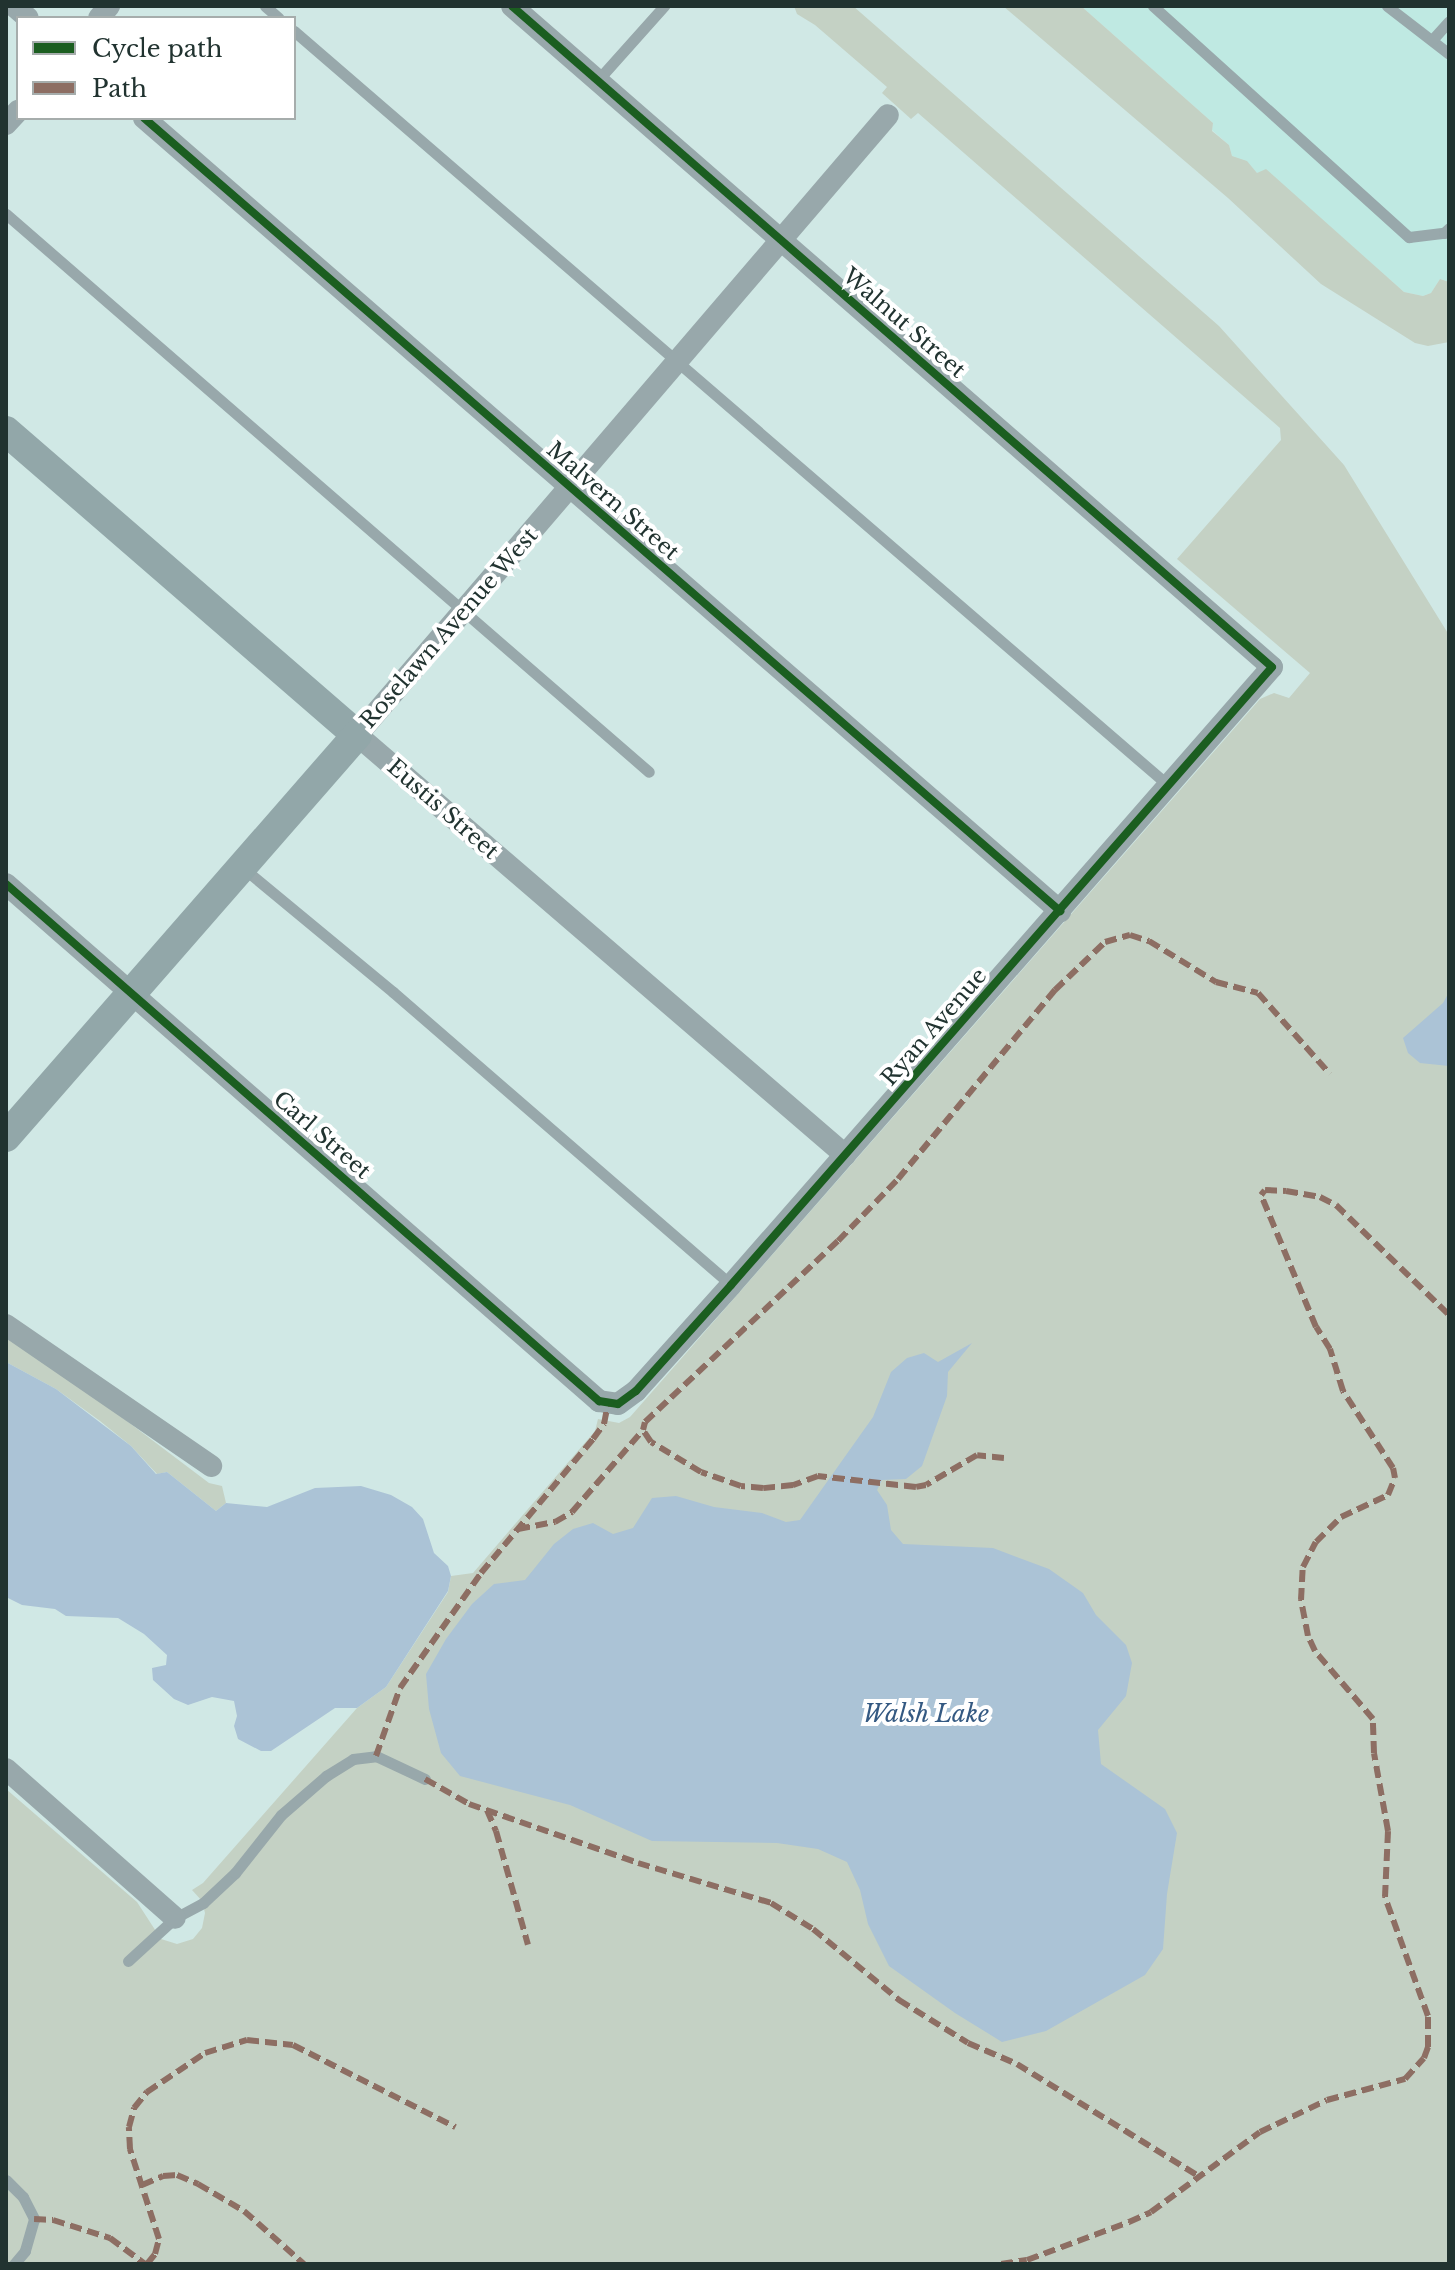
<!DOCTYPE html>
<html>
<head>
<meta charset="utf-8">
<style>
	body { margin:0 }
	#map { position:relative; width:1455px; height:2270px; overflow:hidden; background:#d0e8e5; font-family:"Libre Baskerville",serif }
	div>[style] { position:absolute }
	.built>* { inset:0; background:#bfe9e2 }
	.green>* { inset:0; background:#c4d1c4 }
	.water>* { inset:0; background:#abc3d6 }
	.lane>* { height:11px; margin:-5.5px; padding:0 5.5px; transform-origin:5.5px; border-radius:5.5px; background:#98a8ab }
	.street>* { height:22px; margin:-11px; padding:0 11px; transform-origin:11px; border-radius:11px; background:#98a8ab }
	.secondary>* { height:30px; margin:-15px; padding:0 15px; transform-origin:15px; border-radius:15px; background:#92a7a9 }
	.quiet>* { height:6px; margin-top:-3px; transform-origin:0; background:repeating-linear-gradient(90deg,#8d6e63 0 12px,transparent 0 18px) }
	.cycleway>* { height:8px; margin:-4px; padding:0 4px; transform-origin:4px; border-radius:4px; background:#1b5e20 }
	span { translate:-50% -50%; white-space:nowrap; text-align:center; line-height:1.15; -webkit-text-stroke:8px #fff; paint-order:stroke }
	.street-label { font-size:22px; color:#213330 }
	.water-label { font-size:24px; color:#345982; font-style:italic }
	.frame { position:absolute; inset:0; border:8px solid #213330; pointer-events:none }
	.legend { position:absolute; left:16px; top:16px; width:280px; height:104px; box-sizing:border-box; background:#fff; border:2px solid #a6adac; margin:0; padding:10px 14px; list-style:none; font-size:24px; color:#213330 }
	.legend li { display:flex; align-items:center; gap:16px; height:40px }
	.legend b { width:40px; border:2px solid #a6adac }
</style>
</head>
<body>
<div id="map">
	<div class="built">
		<div style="clip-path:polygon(1081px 6px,1449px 6px,1449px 282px,1440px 279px,1431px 293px,1423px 296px,1404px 292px,1266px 170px,1257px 173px,1247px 162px,1232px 156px,1229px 145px,1212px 130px,1213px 123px)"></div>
	</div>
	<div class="green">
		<div style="clip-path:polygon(794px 6px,853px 6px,1219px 326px,1344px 465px,1449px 635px,1449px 2264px,6px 2264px,6px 1789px,137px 1902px,161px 1939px,177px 1944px,193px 1939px,202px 1928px,205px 1913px,202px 1901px,192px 1890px,203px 1883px,357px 1708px,386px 1687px,448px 1592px,451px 1576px,473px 1573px,595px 1431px,598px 1419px,619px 1423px,630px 1417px,1260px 699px,1274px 693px,1289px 698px,1310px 673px,1177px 559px,1281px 440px,1280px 428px,918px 113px,911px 119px,882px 93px,887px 87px,815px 25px,797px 14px)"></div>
		<div style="clip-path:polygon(1003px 6px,1081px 6px,1213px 123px,1212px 131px,1229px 145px,1232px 156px,1247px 161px,1257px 173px,1266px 169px,1404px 292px,1423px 296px,1431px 293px,1440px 279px,1449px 282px,1449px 342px,1428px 346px,1415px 343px,1321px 284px,1228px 198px)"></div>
		<div style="clip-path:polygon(6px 1337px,103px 1403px,209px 1483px,222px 1486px,226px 1503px,216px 1511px,167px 1472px,157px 1474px,131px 1446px,100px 1421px,56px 1389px,6px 1362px)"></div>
	</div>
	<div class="water">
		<div style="clip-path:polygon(1449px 992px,1449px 1066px,1420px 1063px,1408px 1053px,1403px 1038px,1443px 1003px)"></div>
		<div style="clip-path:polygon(972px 1343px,948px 1372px,947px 1396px,922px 1466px,906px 1479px,882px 1480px,877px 1490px,887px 1505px,891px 1530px,903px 1544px,993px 1548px,1049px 1569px,1083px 1593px,1096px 1615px,1126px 1645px,1132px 1663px,1126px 1696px,1098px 1730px,1101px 1764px,1165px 1809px,1177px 1833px,1167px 1894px,1163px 1949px,1145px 1975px,1046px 2031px,1002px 2042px,955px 2013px,889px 1966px,868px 1924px,860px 1890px,847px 1862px,818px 1849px,777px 1843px,652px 1841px,570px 1805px,460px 1776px,441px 1753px,429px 1709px,426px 1674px,446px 1639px,472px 1604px,494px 1584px,525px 1580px,554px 1544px,573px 1529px,593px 1523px,613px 1534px,633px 1528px,652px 1498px,676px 1496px,714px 1507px,762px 1513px,786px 1522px,800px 1520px,873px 1417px,891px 1372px,907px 1358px,924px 1353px,938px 1362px)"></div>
		<div style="clip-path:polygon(6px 1362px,56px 1389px,131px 1446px,156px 1474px,167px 1472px,216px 1511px,226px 1503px,267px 1507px,315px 1488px,361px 1486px,391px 1495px,412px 1507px,423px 1519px,434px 1553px,448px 1566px,451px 1576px,448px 1591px,386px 1687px,357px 1708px,335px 1708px,271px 1751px,261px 1751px,238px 1739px,234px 1726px,237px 1716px,234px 1701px,212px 1697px,188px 1705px,174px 1699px,153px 1680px,152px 1668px,166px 1665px,167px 1655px,144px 1634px,118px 1618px,66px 1616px,55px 1609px,22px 1605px,6px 1597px)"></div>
	</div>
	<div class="lane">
		<div style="left:265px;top:6px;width:18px;rotate:41deg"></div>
		<div style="left:1153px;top:6px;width:345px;rotate:42.1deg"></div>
		<div style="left:1409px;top:237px;width:35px;rotate:-7deg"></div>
		<div style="left:1444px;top:233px;width:7px;rotate:-45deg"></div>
		<div style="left:1387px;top:6px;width:78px;rotate:37.7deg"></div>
		<div style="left:294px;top:31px;width:1156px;rotate:40.79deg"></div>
		<div style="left:1432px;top:40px;width:25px;rotate:-48deg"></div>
		<div style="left:597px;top:81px;width:101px;rotate:-48.2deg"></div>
		<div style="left:6px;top:214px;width:851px;rotate:40.95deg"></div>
		<div style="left:242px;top:867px;width:196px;rotate:39.6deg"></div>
		<div style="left:393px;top:992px;width:447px;rotate:40.9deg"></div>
		<div style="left:128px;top:1961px;width:64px;rotate:-42.5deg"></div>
		<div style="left:175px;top:1918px;width:32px;rotate:-28deg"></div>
		<div style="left:203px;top:1903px;width:44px;rotate:-43.2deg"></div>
		<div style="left:235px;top:1873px;width:74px;rotate:-51.6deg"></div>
		<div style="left:281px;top:1815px;width:60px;rotate:-40.9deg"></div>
		<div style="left:326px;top:1776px;width:32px;rotate:-32deg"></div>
		<div style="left:353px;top:1759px;width:23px;rotate:-7deg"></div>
		<div style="left:376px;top:1756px;width:54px;rotate:25.1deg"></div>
		<div style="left:6px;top:2180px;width:24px;rotate:45deg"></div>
		<div style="left:23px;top:2197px;width:25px;rotate:63deg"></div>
		<div style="left:34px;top:2219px;width:33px;rotate:106deg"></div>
		<div style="left:25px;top:2251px;width:17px;rotate:130deg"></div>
	</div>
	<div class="street">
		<div style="left:14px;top:6px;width:18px;rotate:41deg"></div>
		<div style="left:99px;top:18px;width:16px;rotate:-50deg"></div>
		<div style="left:144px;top:118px;width:1212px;rotate:40.88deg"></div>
		<div style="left:6px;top:124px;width:18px;rotate:-47deg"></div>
		<div style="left:6px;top:884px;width:787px;rotate:41.08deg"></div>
		<div style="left:599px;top:1401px;width:19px;rotate:9deg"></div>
		<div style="left:618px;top:1404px;width:22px;rotate:-36deg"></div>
		<div style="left:636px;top:1391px;width:142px;rotate:-48.1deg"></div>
		<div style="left:731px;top:1285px;width:821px;rotate:-48.8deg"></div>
		<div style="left:1272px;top:667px;width:1007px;rotate:-138.99deg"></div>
		<div style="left:845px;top:1155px;width:644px;rotate:-139.28deg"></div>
		<div style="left:357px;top:735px;width:816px;rotate:-49.42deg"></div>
		<div style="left:6px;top:1325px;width:249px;rotate:34.5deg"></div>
		<div style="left:6px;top:1769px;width:225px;rotate:41.4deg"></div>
	</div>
	<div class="secondary">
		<div style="left:6px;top:431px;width:464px;rotate:40.9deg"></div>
		<div style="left:357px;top:735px;width:534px;rotate:131.13deg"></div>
	</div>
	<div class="quiet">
		<div style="left:1004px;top:1458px;width:27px;rotate:-174deg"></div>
		<div style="left:977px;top:1455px;width:59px;rotate:149.5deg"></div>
		<div style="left:926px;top:1485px;width:10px;rotate:169deg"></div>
		<div style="left:916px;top:1487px;width:99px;rotate:-173.6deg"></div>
		<div style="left:818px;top:1476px;width:27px;rotate:160deg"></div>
		<div style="left:793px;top:1485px;width:30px;rotate:174deg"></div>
		<div style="left:763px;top:1488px;width:22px;rotate:-175deg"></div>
		<div style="left:741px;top:1486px;width:42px;rotate:-160.7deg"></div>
		<div style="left:701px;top:1472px;width:58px;rotate:-149deg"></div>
		<div style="left:651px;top:1442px;width:14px;rotate:-124deg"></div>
		<div style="left:643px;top:1430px;width:8px;rotate:-76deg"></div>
		<div style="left:645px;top:1422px;width:265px;rotate:-43.2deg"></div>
		<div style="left:838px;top:1241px;width:86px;rotate:-45.9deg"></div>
		<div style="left:898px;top:1179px;width:246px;rotate:-50.3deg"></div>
		<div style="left:1055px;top:990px;width:69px;rotate:-43.8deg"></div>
		<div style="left:1105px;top:942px;width:26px;rotate:-16deg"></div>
		<div style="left:1130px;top:935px;width:20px;rotate:18deg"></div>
		<div style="left:1149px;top:941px;width:79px;rotate:31.5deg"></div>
		<div style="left:1216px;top:982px;width:43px;rotate:14.7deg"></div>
		<div style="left:1258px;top:993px;width:108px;rotate:48.4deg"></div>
		<div style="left:518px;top:1529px;width:38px;rotate:-11deg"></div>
		<div style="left:555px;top:1522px;width:20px;rotate:-30deg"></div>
		<div style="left:572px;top:1512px;width:108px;rotate:-49.1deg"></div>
		<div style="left:376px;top:1756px;width:72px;rotate:-70.6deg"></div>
		<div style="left:400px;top:1688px;width:141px;rotate:-54.8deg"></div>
		<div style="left:481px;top:1573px;width:175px;rotate:-50.1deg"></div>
		<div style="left:593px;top:1439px;width:19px;rotate:-54deg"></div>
		<div style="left:604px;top:1424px;width:20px;rotate:-79deg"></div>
		<div style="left:425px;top:1779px;width:51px;rotate:29.6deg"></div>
		<div style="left:469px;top:1804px;width:179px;rotate:19.2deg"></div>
		<div style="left:638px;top:1863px;width:139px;rotate:16.7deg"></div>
		<div style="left:771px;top:1903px;width:49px;rotate:31.8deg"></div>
		<div style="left:813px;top:1929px;width:112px;rotate:39.5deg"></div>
		<div style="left:899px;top:2000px;width:81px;rotate:31.9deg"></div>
		<div style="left:968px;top:2043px;width:53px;rotate:23.2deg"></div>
		<div style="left:1017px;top:2064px;width:213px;rotate:31.7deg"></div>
		<div style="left:487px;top:1810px;width:23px;rotate:67deg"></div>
		<div style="left:496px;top:1831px;width:118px;rotate:74.3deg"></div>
		<div style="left:142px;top:2185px;width:23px;rotate:-23deg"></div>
		<div style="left:163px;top:2176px;width:14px;rotate:-4deg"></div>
		<div style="left:177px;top:2175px;width:23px;rotate:23deg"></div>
		<div style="left:198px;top:2184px;width:53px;rotate:30.4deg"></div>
		<div style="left:244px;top:2211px;width:80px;rotate:41.5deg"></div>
		<div style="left:34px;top:2219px;width:19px;rotate:3deg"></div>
		<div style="left:53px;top:2220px;width:60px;rotate:17.5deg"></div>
		<div style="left:110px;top:2238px;width:44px;rotate:36.6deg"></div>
		<div style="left:147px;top:2264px;width:13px;rotate:-51deg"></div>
		<div style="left:155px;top:2254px;width:16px;rotate:-75deg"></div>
		<div style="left:159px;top:2239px;width:95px;rotate:-107.9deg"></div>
		<div style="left:130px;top:2149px;width:22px;rotate:-93deg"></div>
		<div style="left:129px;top:2127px;width:20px;rotate:-75deg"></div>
		<div style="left:134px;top:2108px;width:21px;rotate:-51deg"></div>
		<div style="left:147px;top:2092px;width:70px;rotate:-33.9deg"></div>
		<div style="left:205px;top:2053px;width:44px;rotate:-17.2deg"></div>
		<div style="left:247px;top:2040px;width:46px;rotate:6.2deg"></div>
		<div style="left:293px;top:2045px;width:182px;rotate:26.8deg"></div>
		<div style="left:1001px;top:2264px;width:26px;rotate:-9deg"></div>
		<div style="left:1027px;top:2260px;width:109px;rotate:-20.4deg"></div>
		<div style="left:1129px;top:2222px;width:24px;rotate:-24deg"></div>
		<div style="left:1151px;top:2212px;width:135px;rotate:-36.3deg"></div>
		<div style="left:1260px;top:2132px;width:74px;rotate:-25.5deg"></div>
		<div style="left:1327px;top:2100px;width:81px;rotate:-15.1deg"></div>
		<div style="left:1405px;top:2079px;width:28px;rotate:-48deg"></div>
		<div style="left:1424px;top:2058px;width:12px;rotate:-70deg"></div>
		<div style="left:1428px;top:2047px;width:31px;rotate:-90deg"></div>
		<div style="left:1428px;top:2016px;width:127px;rotate:-109.9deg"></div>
		<div style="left:1385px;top:1897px;width:66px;rotate:-87.4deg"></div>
		<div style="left:1388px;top:1831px;width:79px;rotate:-100.2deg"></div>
		<div style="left:1374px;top:1753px;width:34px;rotate:-92deg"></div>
		<div style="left:1373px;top:1719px;width:89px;rotate:-130.5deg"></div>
		<div style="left:1315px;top:1651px;width:17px;rotate:-115deg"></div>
		<div style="left:1308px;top:1636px;width:37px;rotate:-101deg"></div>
		<div style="left:1301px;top:1600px;width:33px;rotate:-87deg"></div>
		<div style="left:1303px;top:1567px;width:28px;rotate:-63deg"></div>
		<div style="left:1316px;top:1542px;width:35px;rotate:-45deg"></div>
		<div style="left:1341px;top:1517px;width:52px;rotate:-25.1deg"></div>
		<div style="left:1388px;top:1495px;width:18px;rotate:-68deg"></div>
		<div style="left:1395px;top:1478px;width:10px;rotate:-101deg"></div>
		<div style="left:1393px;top:1468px;width:92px;rotate:-123deg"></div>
		<div style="left:1343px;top:1391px;width:44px;rotate:-107.2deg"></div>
		<div style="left:1330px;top:1349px;width:26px;rotate:-122deg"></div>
		<div style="left:1316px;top:1327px;width:143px;rotate:-112.6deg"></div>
		<div style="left:1261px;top:1195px;width:6px;rotate:-51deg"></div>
		<div style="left:1265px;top:1190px;width:21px;rotate:3deg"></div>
		<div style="left:1286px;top:1191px;width:35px;rotate:10deg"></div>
		<div style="left:1320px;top:1197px;width:18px;rotate:27deg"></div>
		<div style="left:1336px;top:1205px;width:158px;rotate:44.2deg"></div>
	</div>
	<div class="cycleway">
		<div style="left:144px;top:118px;width:1212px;rotate:40.88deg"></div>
		<div style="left:6px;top:884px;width:787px;rotate:41.08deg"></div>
		<div style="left:599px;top:1401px;width:19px;rotate:9deg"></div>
		<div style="left:618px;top:1404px;width:22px;rotate:-36deg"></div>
		<div style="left:636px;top:1391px;width:142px;rotate:-48.1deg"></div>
		<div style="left:731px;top:1285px;width:821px;rotate:-48.8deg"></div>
		<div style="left:1272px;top:667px;width:1007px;rotate:-138.99deg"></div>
	</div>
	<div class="street-label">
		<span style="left:904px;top:323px;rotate:41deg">Walnut Street</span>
		<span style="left:613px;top:501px;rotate:41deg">Malvern Street</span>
		<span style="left:449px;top:628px;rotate:-49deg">Roselawn Avenue West</span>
		<span style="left:443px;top:809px;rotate:41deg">Eustis Street</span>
		<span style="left:934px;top:1027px;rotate:-49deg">Ryan Avenue</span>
		<span style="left:322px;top:1135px;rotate:41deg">Carl Street</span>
	</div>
	<div class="water-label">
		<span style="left:926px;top:1714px">Walsh Lake</span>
	</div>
	<div class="frame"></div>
	<ul class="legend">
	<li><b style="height:10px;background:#1b5e20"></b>Cycle path</li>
	<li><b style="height:10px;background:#8d6e63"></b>Path</li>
	</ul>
</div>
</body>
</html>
